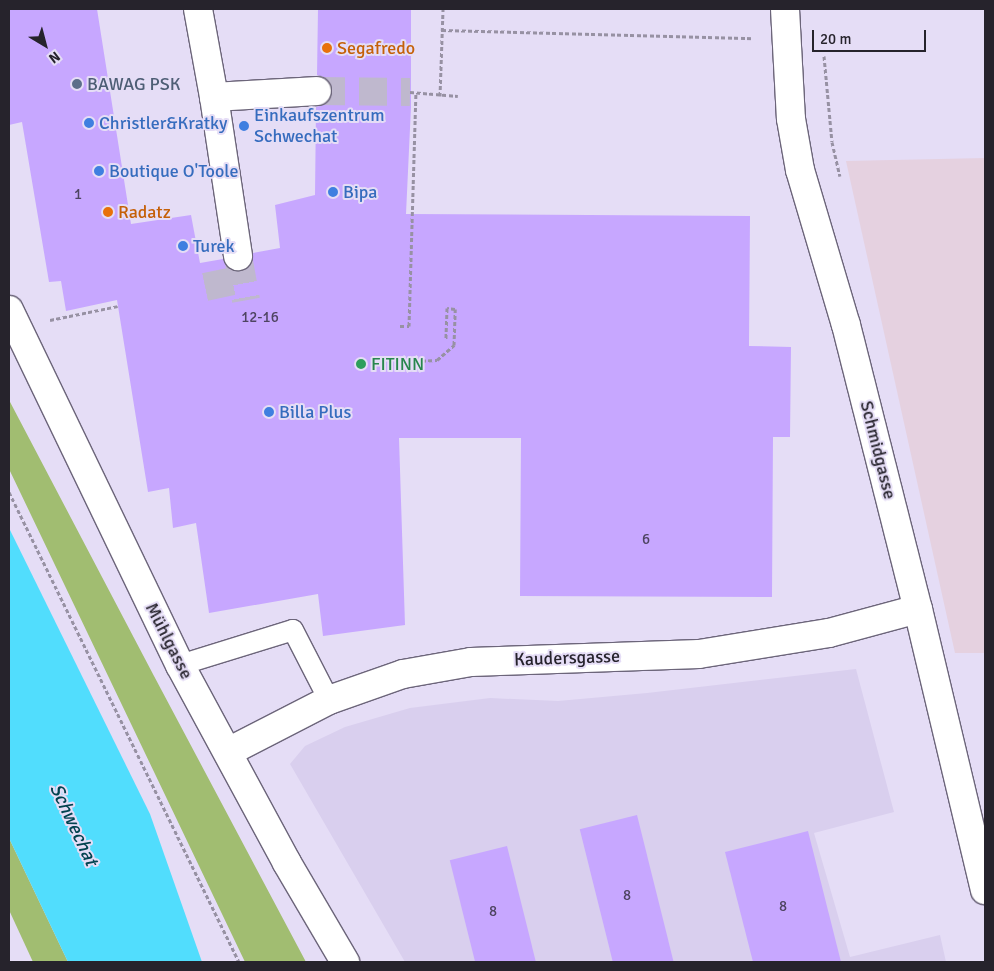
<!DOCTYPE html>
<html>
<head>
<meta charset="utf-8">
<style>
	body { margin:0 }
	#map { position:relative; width:994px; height:971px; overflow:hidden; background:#e5ddf6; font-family:Signika,sans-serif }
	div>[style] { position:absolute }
	.industrial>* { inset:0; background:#e5d1e0 }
	.built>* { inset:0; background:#d9cfee }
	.green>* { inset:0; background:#a1bd71 }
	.water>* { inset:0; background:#51ddfd }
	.building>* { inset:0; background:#c7a7ff; transform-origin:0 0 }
	.pedestrian-tunnel>* { height:28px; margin-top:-14px; transform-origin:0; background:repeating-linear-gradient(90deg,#bfb8ce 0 28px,transparent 0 42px) }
	.path>* { height:3px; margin-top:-1.5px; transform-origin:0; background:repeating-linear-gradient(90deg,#9791a3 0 4px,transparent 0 6.5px) }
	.roads { filter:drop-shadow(1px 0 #6c657a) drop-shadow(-1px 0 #6c657a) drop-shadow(0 1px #6c657a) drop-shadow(0 -1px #6c657a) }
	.service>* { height:20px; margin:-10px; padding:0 10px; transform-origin:10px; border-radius:10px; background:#fff }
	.pedestrian>* { height:28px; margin:-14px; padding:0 14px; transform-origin:14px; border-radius:14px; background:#fff }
	.minor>* { height:28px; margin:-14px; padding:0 14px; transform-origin:14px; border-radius:14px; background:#fff }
	.dots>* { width:14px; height:14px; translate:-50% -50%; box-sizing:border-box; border:2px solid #e5ddf6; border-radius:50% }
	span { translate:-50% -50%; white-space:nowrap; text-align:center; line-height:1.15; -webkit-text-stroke:4px #e5ddf6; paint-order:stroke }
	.number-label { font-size:15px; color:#4e4461 }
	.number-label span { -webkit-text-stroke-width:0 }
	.food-label { font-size:18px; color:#c56008 }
	.left { translate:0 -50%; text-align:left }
	.service-label { font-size:18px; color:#4e5e75 }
	.shop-label { font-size:18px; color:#366cbe }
	.leisure-label { font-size:18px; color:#27864d }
	.street-label { font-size:18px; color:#26232c }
	.water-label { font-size:19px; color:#024350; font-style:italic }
	.frame { position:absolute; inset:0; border:10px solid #26232c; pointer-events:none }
	.north { position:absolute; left:20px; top:20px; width:50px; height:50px; -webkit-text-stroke:4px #e5ddf6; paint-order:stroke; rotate:143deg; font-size:14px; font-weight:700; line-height:20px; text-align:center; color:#26232c }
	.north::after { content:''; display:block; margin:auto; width:18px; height:22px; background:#26232c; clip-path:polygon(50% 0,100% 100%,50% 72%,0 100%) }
	.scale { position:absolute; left:812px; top:30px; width:114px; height:22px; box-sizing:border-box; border:2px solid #26232c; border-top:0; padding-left:6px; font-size:15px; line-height:18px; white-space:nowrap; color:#26232c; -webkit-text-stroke:4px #e5ddf6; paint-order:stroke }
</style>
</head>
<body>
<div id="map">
	<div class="industrial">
		<div style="clip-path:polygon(985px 158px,985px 653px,955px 653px,846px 161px)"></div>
	</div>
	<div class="built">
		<div style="clip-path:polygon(856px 669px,894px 812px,814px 833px,850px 957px,940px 935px,946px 962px,405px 962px,290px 764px,305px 746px,345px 727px,410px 708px,490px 698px,558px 701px,647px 693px)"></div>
	</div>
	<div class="green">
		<div style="clip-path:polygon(9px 400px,154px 676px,306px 962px,245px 962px,9px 469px)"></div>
		<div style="clip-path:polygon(9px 838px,68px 962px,33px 962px,9px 910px)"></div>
	</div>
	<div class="water">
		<div style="clip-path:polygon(9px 528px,150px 814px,202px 962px,68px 962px,9px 838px)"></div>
	</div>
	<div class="building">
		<div style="clip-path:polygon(9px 9px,97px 9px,131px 224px,191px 215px,200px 263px,223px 259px,226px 266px,232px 270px,240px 271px,247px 268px,252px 262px,253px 253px,280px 248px,275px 205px,315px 195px,316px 107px,326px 104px,331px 98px,333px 91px,330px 82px,324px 77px,317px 75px,318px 9px,411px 9px,411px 107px,406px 214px,750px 216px,749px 346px,791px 347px,790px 437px,773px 437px,772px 597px,520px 596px,521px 438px,399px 438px,405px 625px,323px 636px,318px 594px,209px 613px,196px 523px,173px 528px,169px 488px,148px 492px,117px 300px,66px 311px,61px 281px,49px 282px,22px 122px,9px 125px)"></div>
		<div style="left:637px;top:815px;width:152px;height:59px;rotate:76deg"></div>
		<div style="clip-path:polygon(808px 831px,841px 962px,753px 962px,725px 852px)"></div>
		<div style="left:507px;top:846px;width:120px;height:59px;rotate:76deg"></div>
	</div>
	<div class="pedestrian-tunnel">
		<div style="left:317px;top:91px;width:93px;rotate:0.6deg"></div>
		<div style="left:238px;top:256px;width:45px;rotate:79.7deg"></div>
		<div style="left:205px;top:287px;width:38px;rotate:-12deg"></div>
	</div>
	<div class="path">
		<div style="left:442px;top:30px;width:312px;rotate:1.5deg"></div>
		<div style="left:824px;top:56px;width:86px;rotate:84.7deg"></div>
		<div style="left:832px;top:142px;width:35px;rotate:77deg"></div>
		<div style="left:410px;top:92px;width:48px;rotate:4.8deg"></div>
		<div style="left:440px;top:96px;width:87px;rotate:-88deg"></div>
		<div style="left:50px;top:320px;width:69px;rotate:-11.6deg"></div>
		<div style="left:400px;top:326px;width:9px"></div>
		<div style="left:409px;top:326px;width:233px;rotate:-88.3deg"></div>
		<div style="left:396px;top:362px;width:41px;rotate:-2.8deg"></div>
		<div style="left:437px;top:360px;width:23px;rotate:-41deg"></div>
		<div style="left:454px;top:345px;width:36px;rotate:-88deg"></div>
		<div style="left:455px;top:309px;width:8px;rotate:-173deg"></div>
		<div style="left:447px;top:308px;width:32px;rotate:92deg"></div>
		<div style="left:9px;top:492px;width:523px;rotate:63.92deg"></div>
	</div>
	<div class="roads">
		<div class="service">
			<div style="left:180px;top:665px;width:118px;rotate:-17.2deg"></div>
			<div style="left:293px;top:630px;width:79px;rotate:62.8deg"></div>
		</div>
		<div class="pedestrian">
			<div style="left:198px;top:9px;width:89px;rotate:79.7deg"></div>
			<div style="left:214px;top:97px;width:161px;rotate:81.4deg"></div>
			<div style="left:214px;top:97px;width:103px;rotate:-3.3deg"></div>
		</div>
		<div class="minor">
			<div style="left:785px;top:9px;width:110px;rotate:86.9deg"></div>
			<div style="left:791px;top:119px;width:52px;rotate:80deg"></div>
			<div style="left:800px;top:170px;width:162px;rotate:73.5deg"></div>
			<div style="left:846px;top:325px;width:293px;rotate:75.8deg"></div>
			<div style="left:918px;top:609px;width:289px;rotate:76.6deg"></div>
			<div style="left:9px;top:310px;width:394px;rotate:64.3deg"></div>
			<div style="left:180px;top:665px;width:225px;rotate:61.6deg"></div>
			<div style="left:287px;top:863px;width:115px;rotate:59.6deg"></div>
			<div style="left:228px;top:752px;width:114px;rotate:-27.2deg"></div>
			<div style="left:329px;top:700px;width:78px;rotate:-19.4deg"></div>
			<div style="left:403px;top:674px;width:69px;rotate:-10deg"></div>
			<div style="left:471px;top:662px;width:228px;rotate:-2deg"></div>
			<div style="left:699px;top:654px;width:132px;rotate:-9.2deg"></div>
			<div style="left:829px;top:633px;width:92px;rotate:-15.1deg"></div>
		</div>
	</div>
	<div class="dots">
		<div style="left:327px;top:48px;background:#e8710a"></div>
		<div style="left:77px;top:84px;background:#5c6f8a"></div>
		<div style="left:89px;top:123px;background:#3f7fe0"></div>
		<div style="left:244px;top:126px;background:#3f7fe0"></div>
		<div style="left:99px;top:171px;background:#3f7fe0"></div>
		<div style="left:333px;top:192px;background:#3f7fe0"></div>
		<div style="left:108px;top:212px;background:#e8710a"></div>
		<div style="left:183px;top:246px;background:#3f7fe0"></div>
		<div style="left:361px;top:364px;background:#2e9e5b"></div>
		<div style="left:269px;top:412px;background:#3f7fe0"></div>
	</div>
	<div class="number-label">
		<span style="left:78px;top:195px">1</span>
		<span style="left:260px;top:318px">12-16</span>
		<span style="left:646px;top:540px">6</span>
		<span style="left:627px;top:896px">8</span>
		<span style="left:783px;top:907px">8</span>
		<span style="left:493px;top:912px">8</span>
	</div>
	<div class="food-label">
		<span class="left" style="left:337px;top:48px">Segafredo</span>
		<span class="left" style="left:118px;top:212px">Radatz</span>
	</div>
	<div class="service-label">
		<span class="left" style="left:87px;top:84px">BAWAG PSK</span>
	</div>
	<div class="shop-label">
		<span class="left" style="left:254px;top:126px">Einkaufszentrum<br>Schwechat</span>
		<span class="left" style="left:99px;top:123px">Christler&amp;Kratky</span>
		<span class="left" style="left:109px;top:171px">Boutique O'Toole</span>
		<span class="left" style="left:343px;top:192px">Bipa</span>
		<span class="left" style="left:193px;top:246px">Turek</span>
		<span class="left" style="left:279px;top:412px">Billa Plus</span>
	</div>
	<div class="leisure-label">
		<span class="left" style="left:371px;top:364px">FITINN</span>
	</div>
	<div class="street-label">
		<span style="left:878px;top:450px;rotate:76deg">Schmidgasse</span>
		<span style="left:169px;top:641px;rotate:63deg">Mühlgasse</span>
		<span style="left:567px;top:658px;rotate:-2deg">Kaudersgasse</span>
	</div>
	<div class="water-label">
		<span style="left:73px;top:825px;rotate:65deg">Schwechat</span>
	</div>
	<div class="frame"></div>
	<div class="north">N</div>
	<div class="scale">20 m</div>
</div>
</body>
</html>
